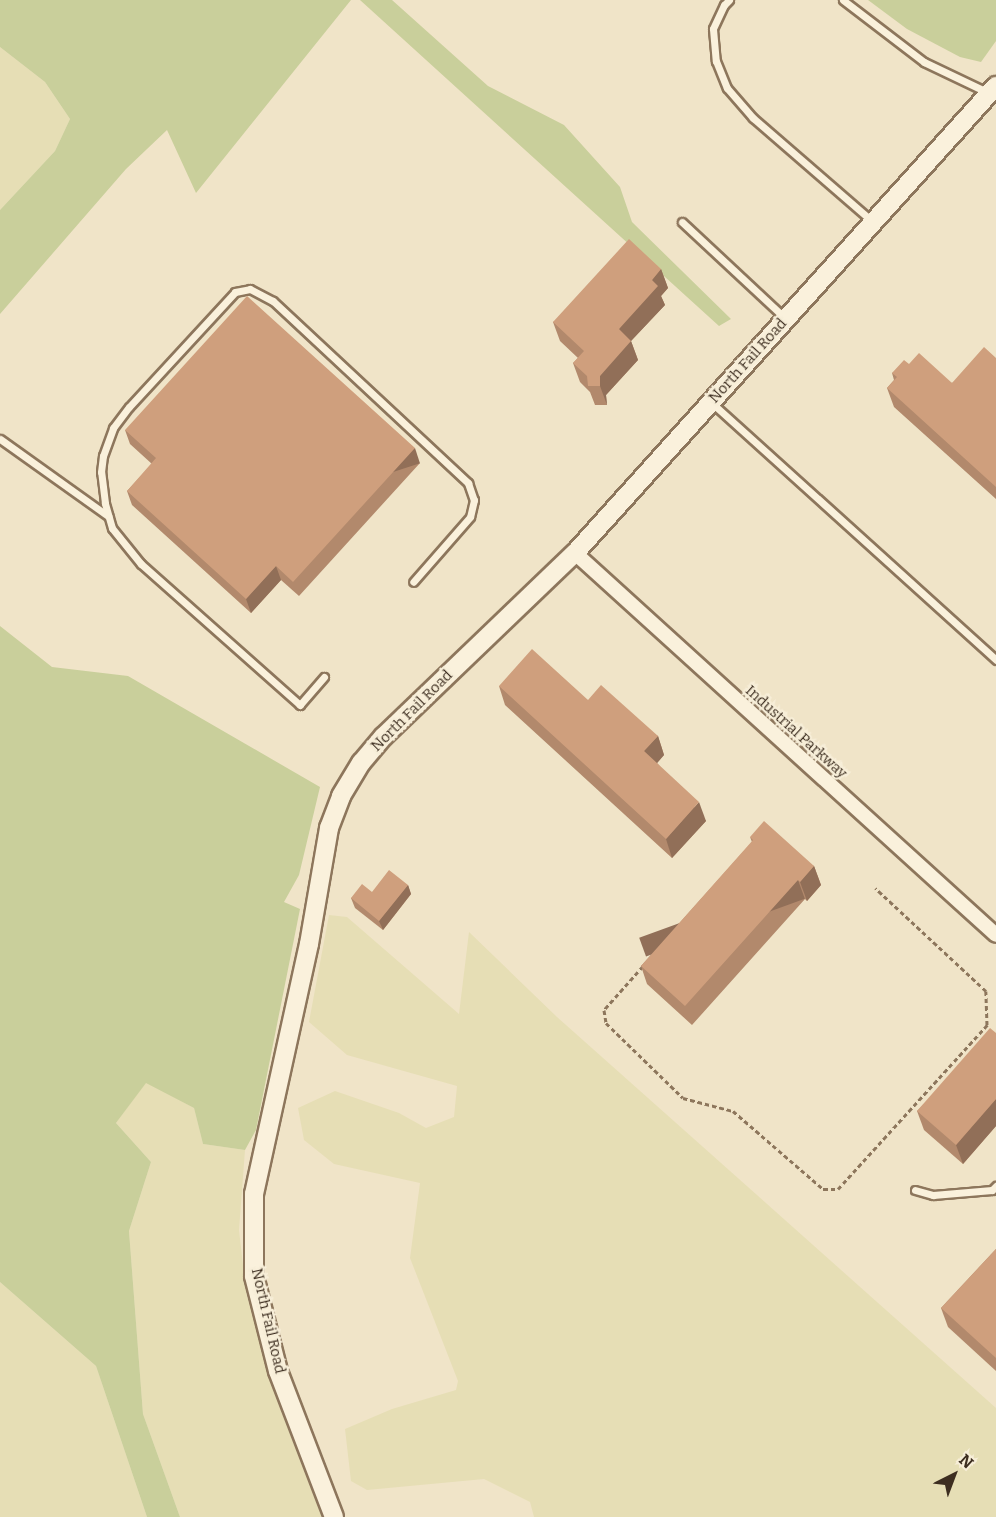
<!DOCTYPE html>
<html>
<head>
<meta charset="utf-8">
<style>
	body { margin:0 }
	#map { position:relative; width:996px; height:1517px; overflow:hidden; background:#f0e4c8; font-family:Bitter,serif }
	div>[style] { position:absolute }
	.farmland>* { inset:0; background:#e6deb5 }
	.green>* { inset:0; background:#c9cf9b }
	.path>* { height:3px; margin-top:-1.5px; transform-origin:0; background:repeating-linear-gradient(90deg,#8d765c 0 4.5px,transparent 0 7.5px) }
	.roads { filter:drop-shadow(2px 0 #8d765c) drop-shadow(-2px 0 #8d765c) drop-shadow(0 2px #8d765c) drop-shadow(0 -2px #8d765c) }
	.service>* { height:7px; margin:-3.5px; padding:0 3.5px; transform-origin:3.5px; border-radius:3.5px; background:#faf1dc }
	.minor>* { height:14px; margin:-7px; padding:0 7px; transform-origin:7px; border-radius:7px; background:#faf1dc }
	.tertiary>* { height:18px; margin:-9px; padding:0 9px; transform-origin:9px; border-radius:9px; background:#faf1dc }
	.wall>* { inset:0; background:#b2896c }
	.shaded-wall>* { inset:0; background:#916f58; transform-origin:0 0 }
	.building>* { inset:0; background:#cf9f7d }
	span { translate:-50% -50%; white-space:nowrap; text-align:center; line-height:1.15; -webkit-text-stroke:4.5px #f7eed8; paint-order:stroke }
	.street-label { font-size:15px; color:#3d2e20 }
	.north { position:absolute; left:924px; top:1445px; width:60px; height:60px; -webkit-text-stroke:4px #f7eed8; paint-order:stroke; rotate:42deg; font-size:16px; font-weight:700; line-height:24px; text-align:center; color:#3d2e20 }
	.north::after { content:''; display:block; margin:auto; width:21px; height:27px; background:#3d2e20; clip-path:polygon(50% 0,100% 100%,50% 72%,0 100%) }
</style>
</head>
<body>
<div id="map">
	<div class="farmland">
		<div style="clip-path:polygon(0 47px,45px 82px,70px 119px,55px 151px,0 210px)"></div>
		<div style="clip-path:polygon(329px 915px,347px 917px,459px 1014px,469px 932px,557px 1017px,996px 1408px,996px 1517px,534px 1517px,530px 1502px,484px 1479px,367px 1490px,351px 1481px,345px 1429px,392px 1409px,456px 1390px,458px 1381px,410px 1258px,420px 1183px,334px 1164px,304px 1140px,298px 1108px,335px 1091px,399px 1113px,426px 1128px,454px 1117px,457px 1086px,347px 1055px,309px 1022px)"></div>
		<div style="clip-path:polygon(146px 1082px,194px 1108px,203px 1144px,245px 1150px,239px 1230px,246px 1292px,272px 1387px,322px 1517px,180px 1517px,143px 1414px,129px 1231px,151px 1162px,116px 1123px)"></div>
		<div style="clip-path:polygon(0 1282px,96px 1366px,147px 1517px,0 1517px)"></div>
	</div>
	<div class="green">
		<div style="clip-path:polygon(0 0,351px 0,196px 193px,167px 130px,126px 169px,0 314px,0 210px,55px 151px,70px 119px,45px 82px,0 47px)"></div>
		<div style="clip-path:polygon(360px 0,392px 0,488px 86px,564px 125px,620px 187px,632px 222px,731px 319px,719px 326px)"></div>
		<div style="clip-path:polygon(868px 0,996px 0,996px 41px,981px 62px,960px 57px,907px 29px)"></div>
		<div style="clip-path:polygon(0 626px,52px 667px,128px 676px,320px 787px,299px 875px,284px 902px,300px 909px,256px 1130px,245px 1150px,203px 1144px,194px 1108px,146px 1083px,116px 1123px,151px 1162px,129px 1231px,143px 1414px,180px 1517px,147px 1517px,96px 1366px,0 1282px)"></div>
	</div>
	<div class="path">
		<div style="left:643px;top:966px;width:59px;rotate:131.6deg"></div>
		<div style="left:604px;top:1010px;width:13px;rotate:81deg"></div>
		<div style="left:606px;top:1023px;width:107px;rotate:44.2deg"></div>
		<div style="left:683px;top:1098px;width:52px;rotate:14.6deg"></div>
		<div style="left:733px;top:1111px;width:119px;rotate:40.9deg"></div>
		<div style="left:823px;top:1189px;width:15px"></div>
		<div style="left:838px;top:1189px;width:222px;rotate:-47.7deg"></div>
		<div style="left:987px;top:1025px;width:34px;rotate:-92deg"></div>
		<div style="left:986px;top:991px;width:151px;rotate:-137.1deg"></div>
	</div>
	<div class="roads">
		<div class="service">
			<div style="left:729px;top:0;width:7px;rotate:135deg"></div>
			<div style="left:724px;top:5px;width:26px;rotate:115deg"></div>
			<div style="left:713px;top:29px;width:32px;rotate:85deg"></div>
			<div style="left:716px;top:61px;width:29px;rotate:68deg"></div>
			<div style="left:727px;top:88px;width:40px;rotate:49deg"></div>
			<div style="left:753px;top:118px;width:159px;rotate:40.9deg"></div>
			<div style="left:843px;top:0;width:102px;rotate:37.4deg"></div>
			<div style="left:924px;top:62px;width:72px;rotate:25.5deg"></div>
			<div style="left:682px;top:222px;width:142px;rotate:43deg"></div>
			<div style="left:713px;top:404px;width:382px;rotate:42.1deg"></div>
			<div style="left:0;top:439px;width:133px;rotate:35.5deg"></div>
			<div style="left:324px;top:677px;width:37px;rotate:131deg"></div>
			<div style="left:300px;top:705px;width:213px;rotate:-138.4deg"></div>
			<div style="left:141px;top:564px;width:46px;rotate:-128.9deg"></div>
			<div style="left:112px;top:528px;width:26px;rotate:-106deg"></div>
			<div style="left:105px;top:503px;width:31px;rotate:-97deg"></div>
			<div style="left:101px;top:472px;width:16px;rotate:-83deg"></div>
			<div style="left:103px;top:456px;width:30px;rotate:-70deg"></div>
			<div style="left:113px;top:428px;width:26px;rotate:-53deg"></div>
			<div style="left:129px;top:407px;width:156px;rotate:-47.3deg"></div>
			<div style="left:235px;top:292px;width:15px;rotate:-11deg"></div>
			<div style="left:250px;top:289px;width:26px;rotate:28deg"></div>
			<div style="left:273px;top:301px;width:267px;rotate:43deg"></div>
			<div style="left:468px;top:483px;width:18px;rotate:71deg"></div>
			<div style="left:474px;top:500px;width:17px;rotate:103deg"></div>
			<div style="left:470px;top:517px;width:86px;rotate:131.2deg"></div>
			<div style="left:915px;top:1190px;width:19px;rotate:16deg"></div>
			<div style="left:933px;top:1195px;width:59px;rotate:-4.8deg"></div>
			<div style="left:992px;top:1190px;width:6px;rotate:-45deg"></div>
		</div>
		<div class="minor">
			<div style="left:575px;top:553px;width:568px;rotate:42.22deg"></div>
		</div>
		<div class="tertiary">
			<div style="left:334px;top:1517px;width:156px;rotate:-111deg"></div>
			<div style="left:278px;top:1371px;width:98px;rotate:-104.2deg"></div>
			<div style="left:254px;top:1276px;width:82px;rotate:-90deg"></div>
			<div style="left:254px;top:1194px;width:256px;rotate:-77.6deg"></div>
			<div style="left:309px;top:944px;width:118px;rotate:-80.2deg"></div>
			<div style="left:329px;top:828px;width:34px;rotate:-69deg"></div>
			<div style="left:341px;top:796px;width:39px;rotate:-59deg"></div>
			<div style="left:361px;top:763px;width:35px;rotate:-50deg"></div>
			<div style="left:384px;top:736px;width:265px;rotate:-43.8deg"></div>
			<div style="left:575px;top:553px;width:629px;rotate:-47.97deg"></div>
		</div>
	</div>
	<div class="wall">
		<div style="clip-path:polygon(661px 269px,668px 288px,661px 296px,665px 305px,631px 341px,638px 360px,606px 395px,607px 405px,595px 405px,590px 392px,580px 382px,573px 363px,578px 358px,560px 341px,553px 322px)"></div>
		<div style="clip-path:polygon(996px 358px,996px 499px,894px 407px,887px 388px,894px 380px,892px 373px,909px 364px,952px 383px)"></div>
		<div style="clip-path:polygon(125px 430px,420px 463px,299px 596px,281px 580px,251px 613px,132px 505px,127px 491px,152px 464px,130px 444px)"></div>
		<div style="clip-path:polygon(499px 686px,588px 700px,658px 736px,664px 755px,657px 763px,706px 821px,672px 858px,505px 705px)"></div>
		<div style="clip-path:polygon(750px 837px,814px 866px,821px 885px,807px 901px,805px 899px,692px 1025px,647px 984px,641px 966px,752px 842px)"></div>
		<div style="clip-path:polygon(408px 885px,411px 894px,383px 930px,355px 908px,351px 898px,372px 892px)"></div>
		<div style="clip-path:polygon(996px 1033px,996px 1126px,963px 1164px,924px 1130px,917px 1111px)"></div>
		<div style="clip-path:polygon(996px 1249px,996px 1371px,948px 1327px,941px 1308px)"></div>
	</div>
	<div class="shaded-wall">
		<div style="clip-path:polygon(661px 269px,668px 288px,661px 296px,665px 305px,631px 341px,638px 360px,606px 395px,607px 405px,600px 386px,600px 376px,619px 329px,652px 280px)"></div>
		<div style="left:415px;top:448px;width:16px;height:181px;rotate:72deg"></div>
		<div style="clip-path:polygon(276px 566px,281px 580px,251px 613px,246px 599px)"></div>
		<div style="clip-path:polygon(658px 736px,664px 755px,651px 770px,644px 751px)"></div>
		<div style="clip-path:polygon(699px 802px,706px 821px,672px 858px,666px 839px)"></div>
		<div style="clip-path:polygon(814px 866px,821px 885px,807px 901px,800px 882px)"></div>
		<div style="left:798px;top:880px;width:20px;height:169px;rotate:70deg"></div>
		<div style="clip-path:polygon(408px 885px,411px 894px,383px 930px,379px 921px)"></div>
		<div style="clip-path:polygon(996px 1099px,996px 1126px,963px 1164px,956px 1145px)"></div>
	</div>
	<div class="building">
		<div style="clip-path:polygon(629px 239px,661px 269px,652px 280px,658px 286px,619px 329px,631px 341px,600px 376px,600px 386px,588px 386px,587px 376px,573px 363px,584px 351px,553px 322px)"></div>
		<div style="clip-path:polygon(247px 296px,415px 448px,293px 582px,276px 566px,246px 599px,127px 491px,156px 458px,125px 430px)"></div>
		<div style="clip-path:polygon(984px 347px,996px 358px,996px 487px,887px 388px,897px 377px,892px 373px,904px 360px,909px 364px,919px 353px,952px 383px)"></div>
		<div style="clip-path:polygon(532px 649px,588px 700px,601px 685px,658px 736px,644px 751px,699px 802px,666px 839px,499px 686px)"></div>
		<div style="clip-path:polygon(764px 821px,814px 866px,800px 882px,798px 880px,685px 1006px,641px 966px,753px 840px,750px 837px)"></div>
		<div style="clip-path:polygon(389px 870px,408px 885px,379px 921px,351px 898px,362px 884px,372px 892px)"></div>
		<div style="clip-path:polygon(990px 1028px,996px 1033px,996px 1099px,956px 1145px,917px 1111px)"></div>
		<div style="clip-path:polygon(996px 1249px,996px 1358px,941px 1308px)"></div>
	</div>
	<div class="street-label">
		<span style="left:748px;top:361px;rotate:-48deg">North Fail Road</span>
		<span style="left:412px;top:711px;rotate:-45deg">North Fail Road</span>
		<span style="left:796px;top:732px;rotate:42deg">Industrial Parkway</span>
		<span style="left:268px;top:1321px;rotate:77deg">North Fail Road</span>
	</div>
	<div class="north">N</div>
</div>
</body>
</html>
